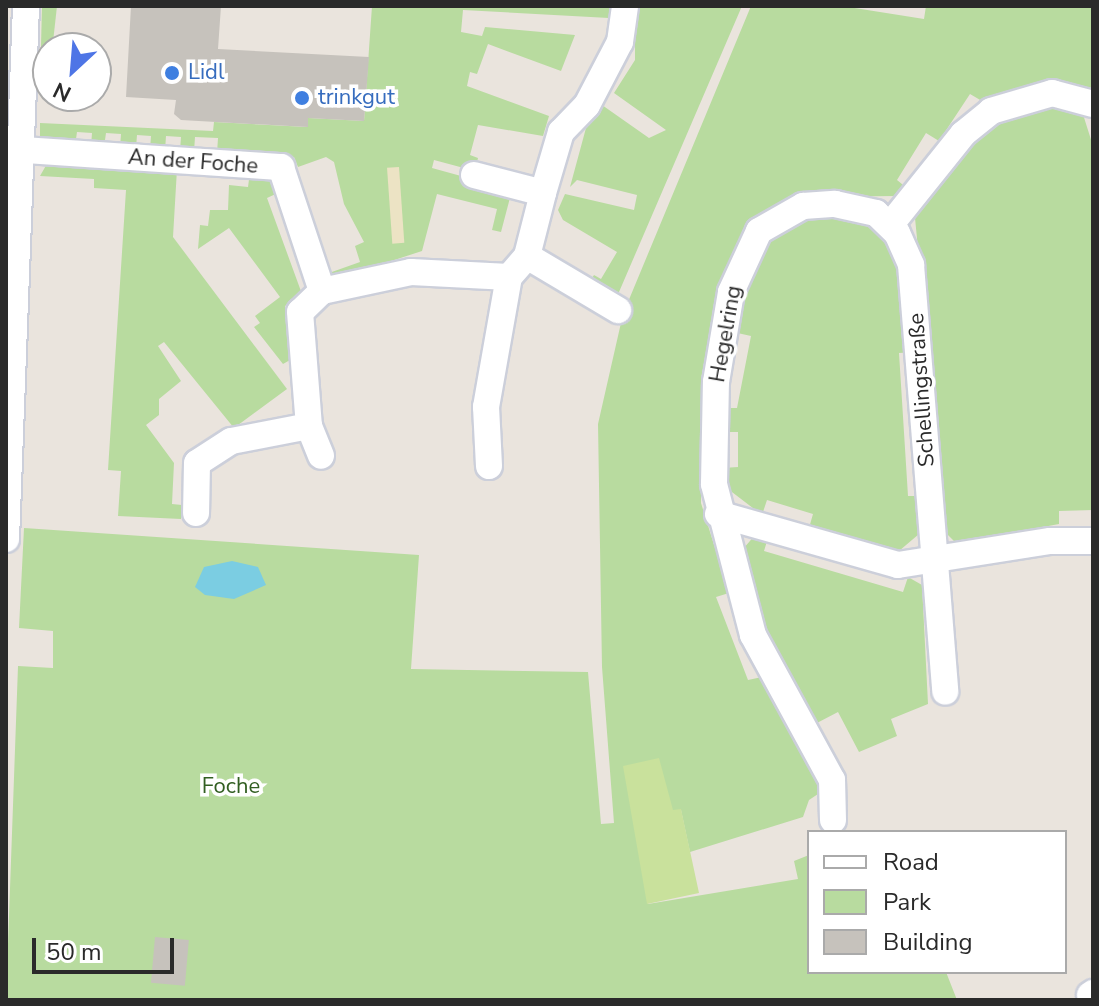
<!DOCTYPE html>
<html>
<head>
<meta charset="utf-8">
<style>
	body { margin:0 }
	#map { position:relative; width:1099px; height:1006px; overflow:hidden; background:#eae4dd; font-family:"Nunito Sans",sans-serif }
	div>[style] { position:absolute }
	.green>* { inset:0; background:#b8db9f }
	.sand>* { inset:0; background:#ece3c4; transform-origin:0 0 }
	.pitch>* { inset:0; background:#c9e19c }
	.water>* { inset:0; background:#7bcde2 }
	.building>* { inset:0; background:#c6c2bc; transform-origin:0 0 }
	.roads { filter:drop-shadow(2px 0 #cccfda) drop-shadow(-2px 0 #cccfda) drop-shadow(0 2px #cccfda) drop-shadow(0 -2px #cccfda) }
	.minor>* { height:26px; margin:-13px; padding:0 13px; transform-origin:13px; border-radius:13px; background:#fff }
	.dots>* { width:22px; height:22px; translate:-50% -50%; box-sizing:border-box; border:4px solid #fff; border-radius:50% }
	span { translate:-50% -50%; white-space:nowrap; text-align:center; line-height:1.15; -webkit-text-stroke:7px #fff; paint-order:stroke }
	.shop-label { font-size:22px; color:#366cbe }
	.left { translate:0 -50%; text-align:left }
	.street-label { font-size:22px; color:#2a2a2a }
	.park-label { font-size:22px; color:#325f22 }
	.frame { position:absolute; inset:0; border:8px solid #2a2a2a; pointer-events:none }
	.legend { position:absolute; left:807px; top:830px; width:260px; height:144px; box-sizing:border-box; background:#fff; border:2px solid #aaa; margin:0; padding:10px 14px; list-style:none; font-size:24px; color:#2a2a2a }
	.legend li { display:flex; align-items:center; gap:16px; height:40px }
	.legend b { width:40px; border:2px solid #aaa }
	.north { position:absolute; left:32px; top:32px; width:80px; height:80px; box-sizing:border-box; background:#fff; border:2px solid #aaa; border-radius:50%; rotate:206deg; font-size:22px; font-weight:700; line-height:32px; text-align:center; color:#2a2a2a }
	.north::after { content:''; display:block; margin:auto; width:28px; height:36px; background:#4e75e6; clip-path:polygon(50% 0,100% 100%,50% 72%,0 100%) }
	.scale { position:absolute; left:32px; top:938px; width:142px; height:36px; box-sizing:border-box; border:4px solid #2a2a2a; border-top:0; padding-left:10px; font-size:24px; line-height:28px; white-space:nowrap; color:#2a2a2a; -webkit-text-stroke:6px #fff; paint-order:stroke }
</style>
</head>
<body>
<div id="map">
	<div class="green">
		<div style="clip-path:polygon(42px 6px,57px 6px,48px 87px,40px 86px)"></div>
		<div style="clip-path:polygon(372px 6px,617px 6px,609px 18px,463px 10px,461px 32px,482px 36px,485px 27px,575px 35px,561px 71px,488px 44px,477px 74px,470px 72px,467px 86px,549px 116px,543px 136px,478px 125px,470px 155px,478px 158px,475px 171px,434px 160px,432px 168px,512px 190px,501px 232px,492px 230px,497px 209px,437px 194px,422px 251px,339px 278px,329px 273px,360px 262px,355px 246px,364px 242px,344px 204px,334px 162px,326px 157px,298px 167px,294px 157px,217px 153px,218px 138px,195px 137px,194px 152px,180px 151px,181px 137px,166px 136px,165px 151px,150px 150px,151px 136px,137px 135px,136px 148px,120px 148px,121px 134px,106px 133px,104px 147px,91px 147px,92px 133px,77px 132px,75px 146px,40px 139px,40px 123px,213px 131px,214px 122px,307px 127px,308px 118px,364px 121px)"></div>
		<div style="clip-path:polygon(635px 6px,742px 6px,616px 299px,589px 283px,594px 275px,601px 279px,617px 252px,563px 220px,558px 210px,565px 194px,634px 210px,637px 195px,577px 180px,570px 187px,586px 128px,602px 105px,649px 138px,666px 130px,614px 93px,635px 60px)"></div>
		<div style="clip-path:polygon(751px 6px,842px 6px,924px 19px,926px 6px,1093px 6px,1093px 92px,987px 104px,970px 94px,939px 141px,926px 133px,897px 180px,908px 189px,896px 196px,802px 197px,768px 212px,741px 239px,719px 285px,701px 379px,701px 503px,729px 593px,716px 597px,748px 680px,762px 677px,824px 790px,809px 800px,803px 817px,690px 852px,681px 810px,648px 904px,798px 879px,794px 861px,809px 855px,809px 972px,946px 972px,957px 1000px,6px 1000px,18px 666px,53px 668px,53px 631px,19px 628px,24px 528px,419px 555px,411px 669px,588px 672px,601px 824px,614px 823px,602px 667px,598px 424px,623px 314px)"></div>
		<div style="clip-path:polygon(1040px 103px,1081px 108px,1093px 146px,1093px 510px,1059px 511px,1059px 524px,956px 543px,946px 533px,915px 218px,922px 199px,971px 140px,1005px 116px)"></div>
		<div style="clip-path:polygon(48px 162px,177px 169px,173px 237px,287px 389px,234px 428px,164px 342px,158px 346px,181px 381px,159px 399px,159px 415px,146px 425px,174px 463px,172px 504px,182px 505px,181px 519px,118px 516px,121px 471px,108px 470px,126px 190px,94px 188px,94px 179px,40px 176px)"></div>
		<div style="clip-path:polygon(250px 172px,274px 179px,280px 192px,267px 198px,302px 294px,285px 306px,290px 360px,283px 364px,254px 327px,260px 323px,255px 316px,280px 297px,229px 228px,198px 249px,200px 225px,208px 226px,210px 210px,228px 210px,229px 185px,248px 187px)"></div>
		<div style="clip-path:polygon(819px 211px,866px 223px,894px 247px,915px 352px,899px 353px,908px 496px,922px 496px,919px 534px,899px 551px,809px 528px,813px 514px,767px 500px,762px 515px,728px 489px,723px 468px,738px 467px,738px 432px,723px 432px,722px 408px,737px 408px,751px 336px,733px 332px,753px 265px,770px 238px)"></div>
		<div style="clip-path:polygon(756px 534px,768px 538px,764px 551px,903px 592px,908px 577px,922px 585px,928px 704px,891px 719px,897px 736px,859px 752px,838px 712px,815px 724px,763px 641px,743px 549px)"></div>
	</div>
	<div class="sand">
		<div style="left:399px;top:167px;width:76px;height:12px;rotate:86deg"></div>
	</div>
	<div class="pitch">
		<div style="clip-path:polygon(659px 758px,673px 810px,681px 809px,699px 893px,647px 904px,623px 766px)"></div>
	</div>
	<div class="water">
		<div style="clip-path:polygon(232px 561px,258px 567px,266px 585px,234px 599px,205px 595px,195px 587px,204px 567px)"></div>
	</div>
	<div class="building">
		<div style="clip-path:polygon(131px 6px,221px 6px,218px 49px,369px 57px,364px 121px,308px 118px,308px 127px,181px 120px,174px 114px,176px 100px,126px 97px)"></div>
		<div style="left:155px;top:937px;width:34px;height:46px;rotate:5deg"></div>
	</div>
	<div class="roads">
		<div class="minor">
			<div style="left:24px;top:150px;width:258px;rotate:3.8deg"></div>
			<div style="left:281px;top:167px;width:131px;rotate:71.7deg"></div>
			<div style="left:322px;top:291px;width:30px;rotate:136deg"></div>
			<div style="left:300px;top:312px;width:114px;rotate:85.5deg"></div>
			<div style="left:309px;top:426px;width:79px;rotate:169.1deg"></div>
			<div style="left:231px;top:441px;width:40px;rotate:147.1deg"></div>
			<div style="left:197px;top:463px;width:50px;rotate:91.1deg"></div>
			<div style="left:474px;top:175px;width:71px;rotate:14.6deg"></div>
			<div style="left:543px;top:193px;width:64px;rotate:-73.6deg"></div>
			<div style="left:561px;top:132px;width:37px;rotate:-46deg"></div>
			<div style="left:587px;top:105px;width:71px;rotate:-62.4deg"></div>
			<div style="left:620px;top:42px;width:36px;rotate:-82deg"></div>
			<div style="left:891px;top:224px;width:115px;rotate:-51.3deg"></div>
			<div style="left:963px;top:134px;width:36px;rotate:-39deg"></div>
			<div style="left:991px;top:111px;width:64px;rotate:-16.4deg"></div>
			<div style="left:1052px;top:93px;width:42px;rotate:15deg"></div>
			<div style="left:527px;top:256px;width:106px;rotate:30.7deg"></div>
			<div style="left:322px;top:291px;width:91px;rotate:-12.1deg"></div>
			<div style="left:411px;top:272px;width:98px;rotate:2.9deg"></div>
			<div style="left:309px;top:426px;width:32px;rotate:68deg"></div>
			<div style="left:489px;top:466px;width:59px;rotate:-92.9deg"></div>
			<div style="left:486px;top:407px;width:132px;rotate:-80deg"></div>
			<div style="left:509px;top:277px;width:28px;rotate:-49deg"></div>
			<div style="left:527px;top:256px;width:65px;rotate:-75.7deg"></div>
			<div style="left:718px;top:514px;width:187px;rotate:15.8deg"></div>
			<div style="left:898px;top:565px;width:154px;rotate:-9deg"></div>
			<div style="left:1050px;top:541px;width:43px"></div>
			<div style="left:6px;top:539px;width:533px;rotate:-87.85deg"></div>
			<div style="left:833px;top:820px;width:40px;rotate:-91.4deg"></div>
			<div style="left:832px;top:780px;width:165px;rotate:-118.6deg"></div>
			<div style="left:753px;top:635px;width:156px;rotate:-104.5deg"></div>
			<div style="left:714px;top:484px;width:102px;rotate:-88.9deg"></div>
			<div style="left:716px;top:382px;width:91px;rotate:-80.5deg"></div>
			<div style="left:731px;top:292px;width:67px;rotate:-65.3deg"></div>
			<div style="left:759px;top:231px;width:51px;rotate:-29.6deg"></div>
			<div style="left:803px;top:206px;width:32px;rotate:-4deg"></div>
			<div style="left:835px;top:204px;width:42px;rotate:12.4deg"></div>
			<div style="left:876px;top:213px;width:29px;rotate:44deg"></div>
			<div style="left:897px;top:233px;width:35px;rotate:66deg"></div>
			<div style="left:911px;top:265px;width:428px;rotate:85.4deg"></div>
			<div style="left:1090px;top:995px;width:4px;rotate:-34deg"></div>
		</div>
	</div>
	<div class="dots">
		<div style="left:172px;top:73px;background:#3f7fe0"></div>
		<div style="left:302px;top:98px;background:#3f7fe0"></div>
	</div>
	<div class="shop-label">
		<span class="left" style="left:188px;top:73px">Lidl</span>
		<span class="left" style="left:318px;top:98px">trinkgut</span>
	</div>
	<div class="street-label">
		<span style="left:193px;top:162px;rotate:4deg">An der Foche</span>
		<span style="left:726px;top:334px;rotate:-80deg">Hegelring</span>
		<span style="left:922px;top:390px;rotate:-94deg">Schellingstraße</span>
	</div>
	<div class="park-label">
		<span style="left:231px;top:787px">Foche</span>
	</div>
	<div class="frame"></div>
	<ul class="legend">
	<li><b style="height:10px;background:#fff"></b>Road</li>
	<li><b style="height:22px;background:#b8db9f"></b>Park</li>
	<li><b style="height:22px;background:#c6c2bc"></b>Building</li>
	</ul>
	<div class="north">N</div>
	<div class="scale">50 m</div>
</div>
</body>
</html>
